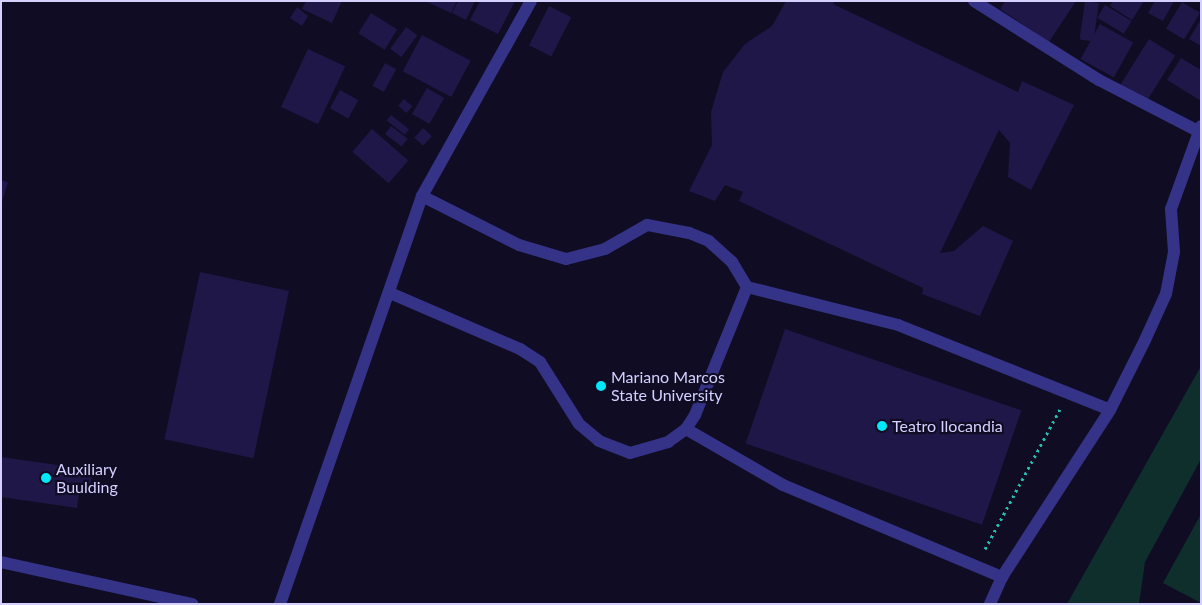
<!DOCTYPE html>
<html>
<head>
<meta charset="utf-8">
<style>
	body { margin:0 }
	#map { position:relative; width:1202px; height:605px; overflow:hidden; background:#100c24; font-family:Lato,sans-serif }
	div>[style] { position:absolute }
	.green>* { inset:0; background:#0f2f2d }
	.building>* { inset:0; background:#1f1747; transform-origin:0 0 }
	.path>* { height:3px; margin-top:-1.5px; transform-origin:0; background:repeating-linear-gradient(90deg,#24beb1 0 2.5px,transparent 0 6.5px) }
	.service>* { height:12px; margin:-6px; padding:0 6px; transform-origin:6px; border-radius:6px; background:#343387 }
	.minor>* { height:12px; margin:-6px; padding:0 6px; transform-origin:6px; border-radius:6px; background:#343387 }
	.dots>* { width:14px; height:14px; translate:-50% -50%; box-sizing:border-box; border:2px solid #100c24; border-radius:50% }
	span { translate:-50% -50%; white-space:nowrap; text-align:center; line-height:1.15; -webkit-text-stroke:4.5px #100c24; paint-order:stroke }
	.poi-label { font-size:16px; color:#d4d0ff }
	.left { translate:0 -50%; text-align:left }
	.frame { position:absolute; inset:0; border:2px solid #d4d0ff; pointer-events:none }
</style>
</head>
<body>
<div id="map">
	<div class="green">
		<div style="clip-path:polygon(1201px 366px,1201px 459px,1145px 562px,1139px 604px,1067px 604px)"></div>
		<div style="clip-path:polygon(1201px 514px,1201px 603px,1163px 583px)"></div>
	</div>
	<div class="building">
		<div style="clip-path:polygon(306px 1px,342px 1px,332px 23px,302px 9px)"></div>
		<div style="clip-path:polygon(425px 1px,457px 1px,451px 13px)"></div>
		<div style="clip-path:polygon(458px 1px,475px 1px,466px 20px,452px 13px)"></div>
		<div style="clip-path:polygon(480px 1px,515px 1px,498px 34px,470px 20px)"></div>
		<div style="clip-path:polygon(786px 1px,835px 1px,833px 4px,1018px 92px,1022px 81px,1074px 105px,1031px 190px,1008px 177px,1010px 143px,999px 130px,940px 253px,954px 251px,983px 226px,1013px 241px,980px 316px,922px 294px,923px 288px,739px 201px,743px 192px,725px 185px,715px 201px,689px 191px,712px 145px,711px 112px,723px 72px,745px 44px,772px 26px)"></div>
		<div style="clip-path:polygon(1005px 1px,1076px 1px,1049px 42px,1000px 9px)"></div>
		<div style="left:1085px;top:1px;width:14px;height:39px;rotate:8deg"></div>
		<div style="clip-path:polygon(1113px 1px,1144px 1px,1132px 20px,1110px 6px)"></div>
		<div style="clip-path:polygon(1155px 1px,1174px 1px,1163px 21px,1148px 13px)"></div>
		<div style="left:1182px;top:2px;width:21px;height:31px;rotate:31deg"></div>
		<div style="left:1105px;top:5px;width:31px;height:15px;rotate:31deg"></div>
		<div style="left:549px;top:6px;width:25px;height:44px;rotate:27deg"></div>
		<div style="clip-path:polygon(297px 7px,308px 16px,302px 26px,290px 18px)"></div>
		<div style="left:371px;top:13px;width:31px;height:24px;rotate:32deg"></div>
		<div style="clip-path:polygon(1201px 19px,1201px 46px,1189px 39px)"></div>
		<div style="left:1100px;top:24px;width:38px;height:40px;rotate:29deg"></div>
		<div style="left:406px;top:27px;width:14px;height:27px;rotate:36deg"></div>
		<div style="left:422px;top:35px;width:55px;height:41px;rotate:28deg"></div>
		<div style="left:1149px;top:39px;width:31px;height:54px;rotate:32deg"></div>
		<div style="left:308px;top:49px;width:41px;height:64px;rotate:25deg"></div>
		<div style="clip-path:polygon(1181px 58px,1201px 70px,1201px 101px,1167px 80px)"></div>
		<div style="left:385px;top:63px;width:13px;height:26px;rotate:29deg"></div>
		<div style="left:427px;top:88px;width:20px;height:30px;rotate:30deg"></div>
		<div style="left:340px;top:90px;width:21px;height:21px;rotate:29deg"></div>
		<div style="left:404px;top:99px;width:11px;height:9px;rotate:41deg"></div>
		<div style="left:391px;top:115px;width:23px;height:7px;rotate:38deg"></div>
		<div style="left:391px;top:126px;width:21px;height:10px;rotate:37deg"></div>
		<div style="left:423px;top:128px;width:12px;height:13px;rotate:42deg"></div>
		<div style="left:372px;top:129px;width:48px;height:30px;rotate:41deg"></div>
		<div style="clip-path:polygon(1px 180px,8px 182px,2px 202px,1px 202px)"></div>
		<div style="left:200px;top:272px;width:91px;height:171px;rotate:12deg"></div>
		<div style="left:785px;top:329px;width:250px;height:121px;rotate:19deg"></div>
		<div style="clip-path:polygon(1px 457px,93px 470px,90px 488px,80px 487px,77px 508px,1px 497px)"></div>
	</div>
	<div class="path">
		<div style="left:985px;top:549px;width:159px;rotate:-61.8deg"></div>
	</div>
	<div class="service">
		<div style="left:747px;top:287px;width:156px;rotate:14.1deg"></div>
		<div style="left:898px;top:325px;width:228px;rotate:21.8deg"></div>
		<div style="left:390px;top:293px;width:142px;rotate:23.3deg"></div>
		<div style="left:520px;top:349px;width:24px;rotate:33deg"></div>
		<div style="left:540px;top:362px;width:73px;rotate:57.8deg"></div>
		<div style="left:579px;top:424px;width:26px;rotate:40deg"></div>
		<div style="left:599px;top:441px;width:33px;rotate:21deg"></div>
		<div style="left:630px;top:453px;width:40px;rotate:-16deg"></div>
		<div style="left:668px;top:442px;width:22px;rotate:-36deg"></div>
		<div style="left:686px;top:429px;width:17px;rotate:-57deg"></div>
		<div style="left:695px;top:415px;width:138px;rotate:-67.9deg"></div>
		<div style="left:747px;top:287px;width:29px;rotate:-121deg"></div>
		<div style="left:732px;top:262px;width:31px;rotate:-138deg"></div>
		<div style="left:709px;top:241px;width:22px;rotate:-158deg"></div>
		<div style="left:689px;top:233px;width:43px;rotate:-169.2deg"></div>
		<div style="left:647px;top:225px;width:48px;rotate:150.3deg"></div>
		<div style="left:605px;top:249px;width:40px;rotate:165.6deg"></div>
		<div style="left:566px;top:259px;width:49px;rotate:-163.4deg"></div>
		<div style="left:519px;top:245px;width:109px;rotate:-153.2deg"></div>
		<div style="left:686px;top:429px;width:112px;rotate:30deg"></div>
		<div style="left:783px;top:485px;width:238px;rotate:22.8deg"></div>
	</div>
	<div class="minor">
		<div style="left:974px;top:1px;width:148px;rotate:32.3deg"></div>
		<div style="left:1099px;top:80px;width:111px;rotate:27.3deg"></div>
		<div style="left:1px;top:562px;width:196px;rotate:12.4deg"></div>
		<div style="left:280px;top:604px;width:432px;rotate:-70.8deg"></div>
		<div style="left:422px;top:196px;width:223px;rotate:-60.8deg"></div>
		<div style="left:990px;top:604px;width:30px;rotate:-66deg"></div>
		<div style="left:1002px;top:577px;width:199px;rotate:-57.1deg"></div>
		<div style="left:1110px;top:410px;width:78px;rotate:-63.4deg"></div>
		<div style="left:1145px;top:340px;width:51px;rotate:-65.5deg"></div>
		<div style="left:1166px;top:294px;width:43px;rotate:-79.2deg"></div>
		<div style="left:1174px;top:252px;width:43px;rotate:-94deg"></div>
		<div style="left:1171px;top:209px;width:88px;rotate:-70.1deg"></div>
	</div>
	<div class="dots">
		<div style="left:601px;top:386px;background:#00e8fb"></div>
		<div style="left:882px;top:426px;background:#00e8fb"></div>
		<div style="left:46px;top:478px;background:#00e8fb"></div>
	</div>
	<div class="poi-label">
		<span class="left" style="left:611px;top:386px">Mariano Marcos<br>State University</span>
		<span class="left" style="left:892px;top:426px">Teatro Ilocandia</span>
		<span class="left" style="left:56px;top:478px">Auxiliary<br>Buulding</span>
	</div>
	<div class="frame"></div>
</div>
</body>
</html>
